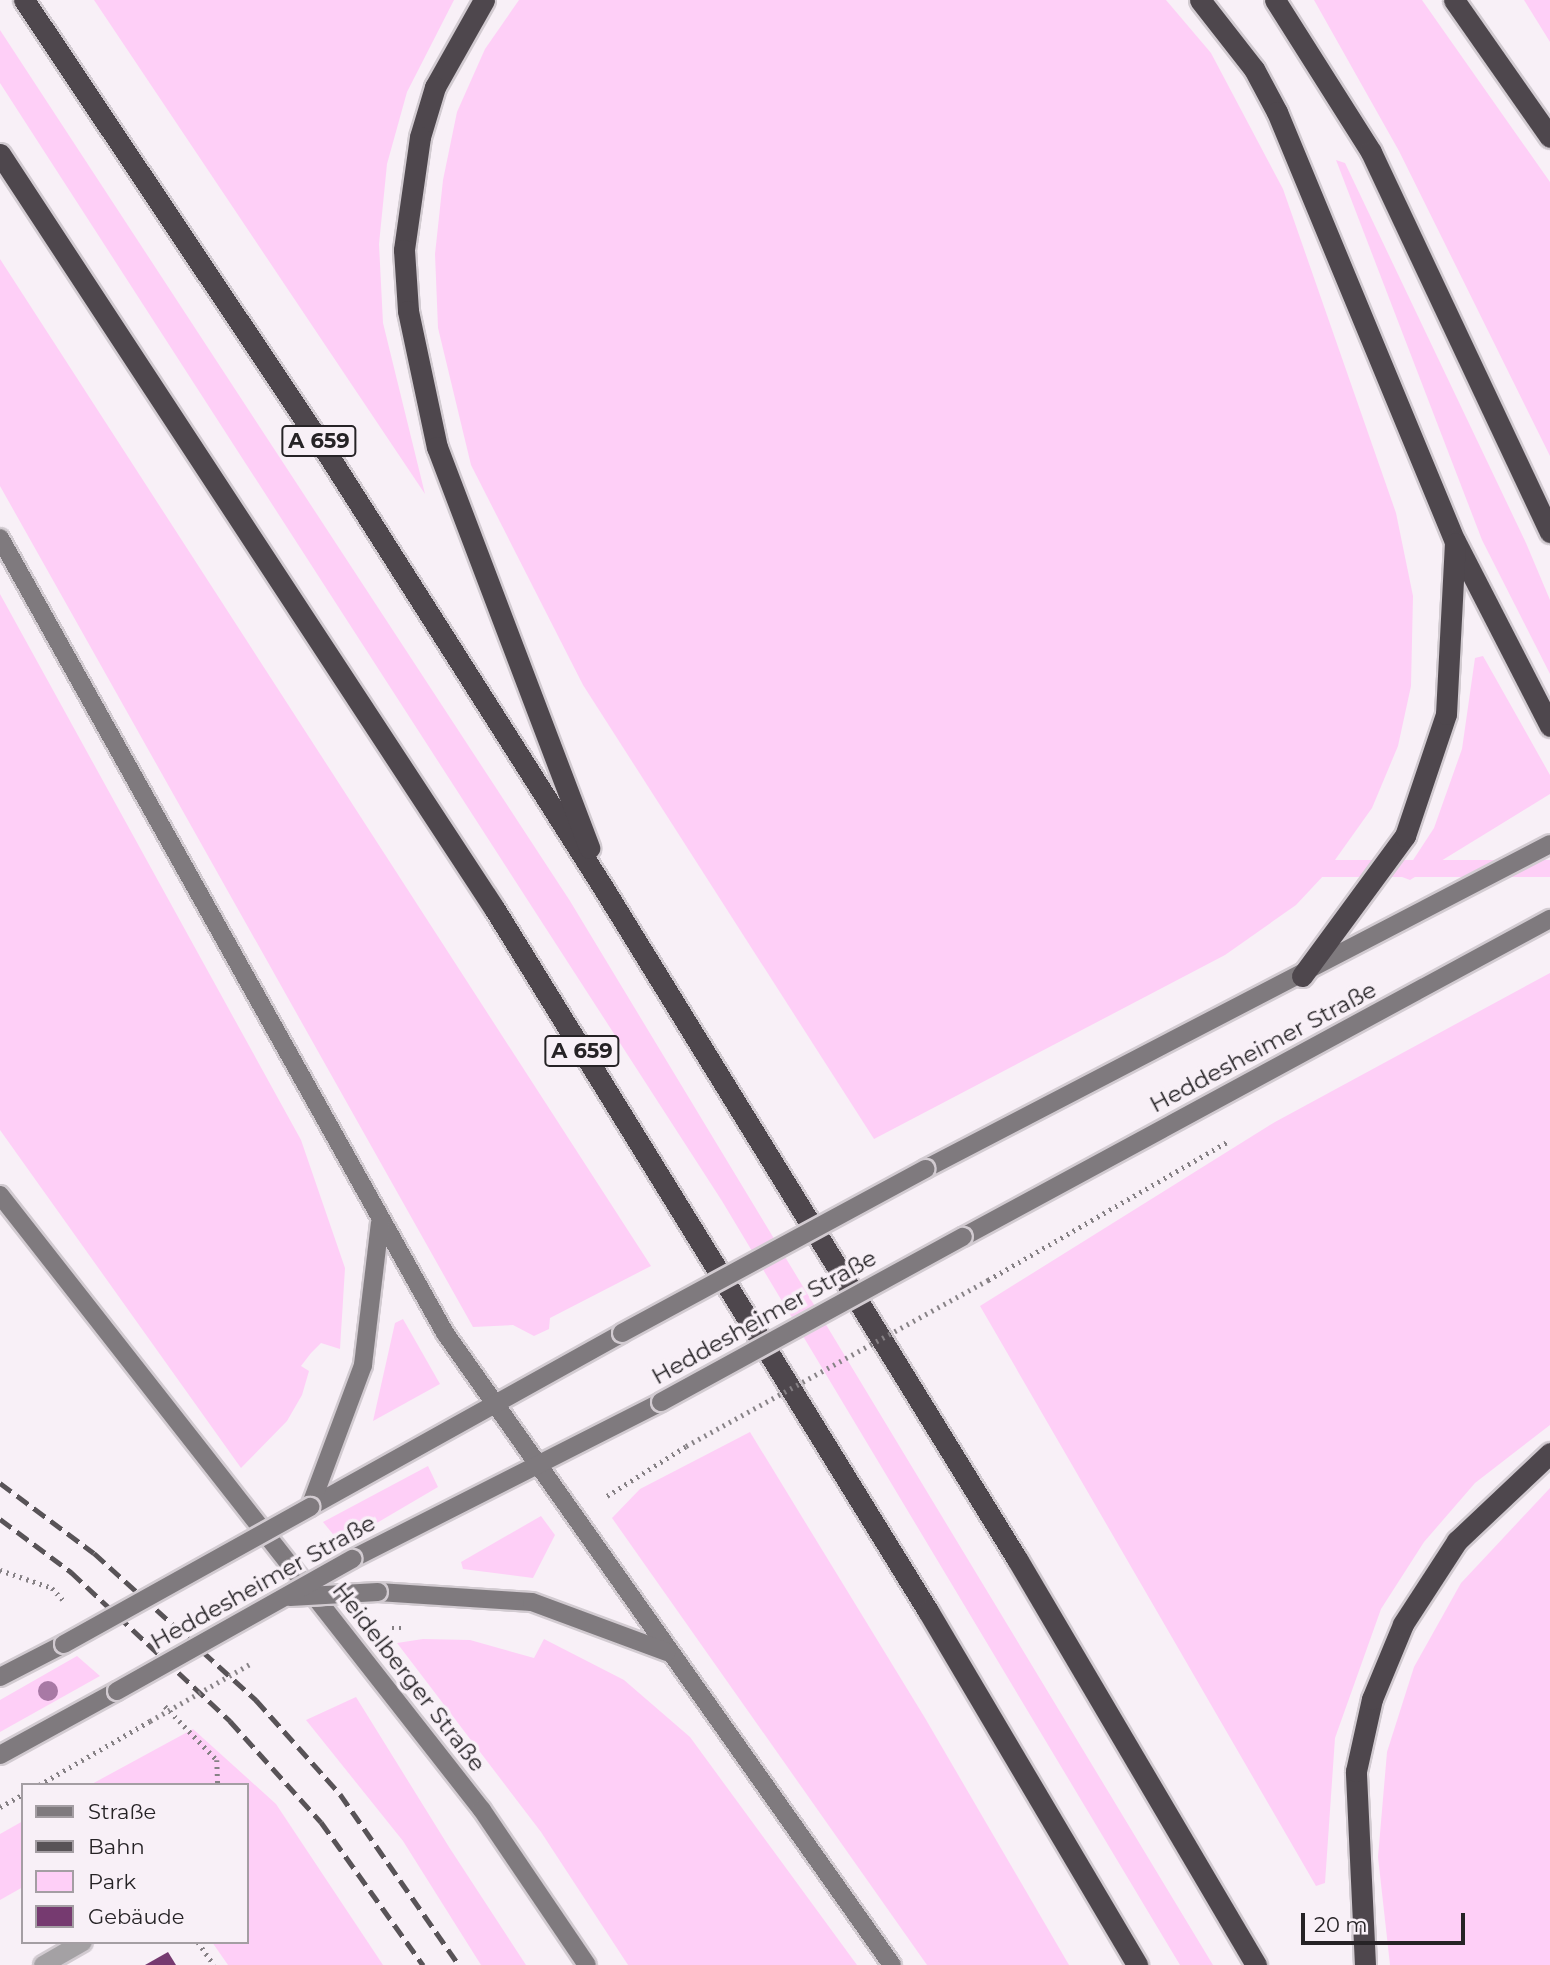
<!DOCTYPE html>
<html>
<head>
<meta charset="utf-8">
<style>
	body { margin:0 }
	#map { position:relative; width:1550px; height:1965px; overflow:hidden; background:#f8f0f7; font-family:Montserrat,sans-serif }
	div>[style] { position:absolute }
	.green>* { inset:0; background:#fecff7; transform-origin:0 0 }
	.building>* { inset:0; background:#763a70 }
	.path>* { height:4.5px; margin-top:-2.25px; transform-origin:0; background:repeating-linear-gradient(90deg,#868185 0 2px,transparent 0 7px) }
	.roads { filter:drop-shadow(2px 0 #d2cbd1) drop-shadow(-2px 0 #d2cbd1) drop-shadow(0 2px #d2cbd1) drop-shadow(0 -2px #d2cbd1) }
	.minor>* { height:18px; margin:-9px; padding:0 9px; transform-origin:9px; border-radius:9px; background:#a4a1a4 }
	.secondary>* { height:18px; margin:-9px; padding:0 9px; transform-origin:9px; border-radius:9px; background:#7f7a7e }
	.motorway>* { height:21px; margin:-10.5px; padding:0 10.5px; transform-origin:10.5px; border-radius:10.5px; background:#4e474d }
	.rail>* { height:5px; margin-top:-2.5px; transform-origin:0; background:repeating-linear-gradient(90deg,#585357 0 14px,transparent 0 21px) }
	.path-bridge>* { height:4.5px; margin-top:-2.25px; transform-origin:0; background:repeating-linear-gradient(90deg,#868185 0 2px,transparent 0 7px) }
	.bridges { filter:drop-shadow(2px 0 #d2cbd1) drop-shadow(-2px 0 #d2cbd1) drop-shadow(0 2px #d2cbd1) drop-shadow(0 -2px #d2cbd1) }
	.secondary-bridge>* { height:18px; margin:-9px; padding:0 9px; transform-origin:9px; border-radius:9px; background:#7f7a7e }
	.trees>* { width:20px; height:20px; margin:-10px; border-radius:50%; background:#a879a5 }
	span { translate:-50% -50%; white-space:nowrap; text-align:center; line-height:1.15; -webkit-text-stroke:7px #f8f0f7; paint-order:stroke }
	.shield-label span { padding:2px 5px; background:#f8f0f7; border:2px solid; border-radius:5px; -webkit-text-stroke-width:0 }
	.shield-label { font-size:21px; color:#262326; font-weight:700 }
	.street-label { font-size:23px; color:#262326 }
	.legend { position:absolute; left:21px; top:1783px; width:228px; height:161px; box-sizing:border-box; background:#f8f0f7; border:2px solid #a49ea3; margin:0; padding:9px 12px; list-style:none; font-size:21px; color:#262326 }
	.legend li { display:flex; align-items:center; gap:14px; height:35px }
	.legend b { width:35px; border:2px solid #a49ea3 }
	.scale { position:absolute; left:1301px; top:1913px; width:164px; height:32px; box-sizing:border-box; border:4px solid #262326; border-top:0; padding-left:9px; font-size:21px; line-height:24px; white-space:nowrap; color:#262326; -webkit-text-stroke:5px #f8f0f7; paint-order:stroke }
</style>
</head>
<body>
<div id="map">
	<div class="green">
		<div style="clip-path:polygon(94px 0,454px 0,407px 92px,387px 164px,379px 244px,383px 323px,425px 494px)"></div>
		<div style="clip-path:polygon(519px 0,1166px 0,1211px 53px,1283px 189px,1396px 513px,1413px 596px,1411px 686px,1398px 746px,1372px 808px,1325px 874px,1296px 905px,1225px 955px,874px 1139px,583px 685px,471px 465px,438px 328px,435px 254px,443px 180px,457px 112px,485px 49px)"></div>
		<div style="clip-path:polygon(1314px 0,1422px 0,1550px 182px,1550px 456px,1399px 151px)"></div>
		<div style="clip-path:polygon(1524px 0,1550px 0,1550px 42px)"></div>
		<div style="clip-path:polygon(0 30px,570px 901px,1213px 1965px,1180px 1965px,722px 1201px,0 83px)"></div>
		<div style="clip-path:polygon(1336px 160px,1345px 163px,1526px 543px,1550px 600px,1550px 674px,1482px 540px)"></div>
		<div style="clip-path:polygon(0 259px,651px 1266px,550px 1318px,549px 1329px,534px 1336px,513px 1325px,473px 1327px,0 486px)"></div>
		<div style="clip-path:polygon(0 594px,301px 1140px,345px 1268px,340px 1349px,321px 1343px,311px 1353px,301px 1366px,309px 1371px,302px 1395px,287px 1421px,241px 1468px,0 1130px)"></div>
		<div style="clip-path:polygon(1483px 656px,1550px 775px,1550px 794px,1410px 880px,1402px 877px,1434px 828px,1462px 749px,1475px 658px)"></div>
		<div style="left:1550px;top:860px;width:17px;height:684px;rotate:90deg"></div>
		<div style="clip-path:polygon(1550px 973px,1550px 1425px,1475px 1483px,1424px 1542px,1381px 1609px,1335px 1738px,1325px 1883px,1316px 1886px,980px 1306px,1275px 1122px)"></div>
		<div style="clip-path:polygon(403px 1319px,440px 1384px,373px 1421px,395px 1323px)"></div>
		<div style="clip-path:polygon(750px 1432px,925px 1718px,1069px 1965px,927px 1965px,612px 1518px,640px 1489px)"></div>
		<div style="clip-path:polygon(428px 1466px,438px 1487px,341px 1544px,323px 1522px)"></div>
		<div style="clip-path:polygon(1550px 1488px,1550px 1965px,1390px 1965px,1378px 1857px,1387px 1752px,1414px 1667px,1461px 1583px)"></div>
		<div style="clip-path:polygon(541px 1516px,555px 1535px,533px 1578px,463px 1569px,461px 1562px)"></div>
		<div style="clip-path:polygon(423px 1639px,470px 1640px,534px 1658px,544px 1639px,624px 1680px,690px 1737px,857px 1965px,628px 1965px,541px 1832px,397px 1643px)"></div>
		<div style="clip-path:polygon(77px 1656px,100px 1676px,0 1732px,0 1700px)"></div>
		<div style="clip-path:polygon(356px 1697px,449px 1847px,526px 1965px,481px 1965px,403px 1841px,306px 1720px)"></div>
		<div style="clip-path:polygon(193px 1729px,276px 1804px,383px 1965px,228px 1965px,212px 1942px,247px 1942px,247px 1785px,90px 1785px)"></div>
		<div style="clip-path:polygon(23px 1821px,23px 1887px,0 1900px,0 1834px)"></div>
	</div>
	<div class="building">
		<div style="clip-path:polygon(168px 1952px,176px 1965px,145px 1965px)"></div>
	</div>
	<div class="path">
		<div style="left:988px;top:1280px;width:276px;rotate:-30deg"></div>
		<div style="left:607px;top:1496px;width:93px;rotate:-32.3deg"></div>
		<div style="left:0;top:1570px;width:55px;rotate:19.1deg"></div>
		<div style="left:52px;top:1588px;width:18px;rotate:47deg"></div>
		<div style="left:165px;top:1706px;width:75px;rotate:46.1deg"></div>
		<div style="left:217px;top:1760px;width:25px;rotate:88deg"></div>
		<div style="left:39px;top:1785px;width:128px;rotate:-30deg"></div>
		<div style="left:0;top:1807px;width:26px;rotate:-29deg"></div>
		<div style="left:198px;top:1942px;width:28px;rotate:55deg"></div>
	</div>
	<div class="roads">
		<div class="minor">
			<div style="left:43px;top:1965px;width:46px;rotate:-29.9deg"></div>
		</div>
		<div class="secondary">
			<div style="left:0;top:538px;width:911px;rotate:60.76deg"></div>
			<div style="left:445px;top:1333px;width:774px;rotate:54.73deg"></div>
			<div style="left:925px;top:1169px;width:704px;rotate:-27.47deg"></div>
			<div style="left:0;top:1195px;width:781px;rotate:51.91deg"></div>
			<div style="left:482px;top:1810px;width:187px;rotate:55.9deg"></div>
			<div style="left:963px;top:1237px;width:668px;rotate:-28.45deg"></div>
			<div style="left:310px;top:1507px;width:357px;rotate:-29.1deg"></div>
			<div style="left:310px;top:1507px;width:152px;rotate:-69.5deg"></div>
			<div style="left:363px;top:1365px;width:143px;rotate:-83.2deg"></div>
			<div style="left:352px;top:1559px;width:347px;rotate:-26.9deg"></div>
			<div style="left:378px;top:1592px;width:154px;rotate:3.7deg"></div>
			<div style="left:532px;top:1602px;width:144px;rotate:20.3deg"></div>
			<div style="left:0;top:1677px;width:72px;rotate:-27.3deg"></div>
			<div style="left:0;top:1755px;width:133px;rotate:-28.7deg"></div>
		</div>
		<div class="motorway">
			<div style="left:24px;top:0;width:541px;rotate:56.22deg"></div>
			<div style="left:325px;top:450px;width:520px;rotate:57.56deg"></div>
			<div style="left:604px;top:889px;width:787px;rotate:58.35deg"></div>
			<div style="left:1017px;top:1559px;width:471px;rotate:59.5deg"></div>
			<div style="left:484px;top:0;width:100px;rotate:119.4deg"></div>
			<div style="left:435px;top:87px;width:52px;rotate:106.7deg"></div>
			<div style="left:420px;top:137px;width:114px;rotate:98.1deg"></div>
			<div style="left:404px;top:250px;width:61px;rotate:86.2deg"></div>
			<div style="left:408px;top:311px;width:139px;rotate:78deg"></div>
			<div style="left:437px;top:447px;width:429px;rotate:69.2deg"></div>
			<div style="left:1200px;top:0;width:88px;rotate:52deg"></div>
			<div style="left:1254px;top:69px;width:49px;rotate:61.9deg"></div>
			<div style="left:1277px;top:112px;width:464px;rotate:67.5deg"></div>
			<div style="left:1455px;top:541px;width:208px;rotate:62.8deg"></div>
			<div style="left:1275px;top:0;width:180px;rotate:57.7deg"></div>
			<div style="left:1371px;top:152px;width:420px;rotate:64.8deg"></div>
			<div style="left:1454px;top:0;width:167px;rotate:55deg"></div>
			<div style="left:0;top:154px;width:901px;rotate:56.77deg"></div>
			<div style="left:494px;top:908px;width:826px;rotate:58.31deg"></div>
			<div style="left:928px;top:1611px;width:411px;rotate:59.4deg"></div>
			<div style="left:1302px;top:976px;width:174px;rotate:-53.7deg"></div>
			<div style="left:1405px;top:836px;width:129px;rotate:-71.4deg"></div>
			<div style="left:1446px;top:714px;width:171px;rotate:-87deg"></div>
			<div style="left:1365px;top:1965px;width:194px;rotate:-92.7deg"></div>
			<div style="left:1356px;top:1771px;width:74px;rotate:-77.5deg"></div>
			<div style="left:1372px;top:1699px;width:81px;rotate:-67.5deg"></div>
			<div style="left:1403px;top:1624px;width:99px;rotate:-57deg"></div>
			<div style="left:1457px;top:1541px;width:128px;rotate:-43.4deg"></div>
		</div>
	</div>
	<div class="rail">
		<div style="left:0;top:1483px;width:117px;rotate:36.7deg"></div>
		<div style="left:94px;top:1553px;width:219px;rotate:42.2deg"></div>
		<div style="left:256px;top:1700px;width:126px;rotate:48.2deg"></div>
		<div style="left:340px;top:1794px;width:208px;rotate:55.2deg"></div>
		<div style="left:0;top:1519px;width:89px;rotate:36.7deg"></div>
		<div style="left:71px;top:1572px;width:218px;rotate:43.1deg"></div>
		<div style="left:230px;top:1721px;width:136px;rotate:48deg"></div>
		<div style="left:321px;top:1822px;width:176px;rotate:54.5deg"></div>
	</div>
	<div class="path-bridge">
		<div style="left:686px;top:1446px;width:345px;rotate:-28.8deg"></div>
		<div style="left:392px;top:1628px;width:14px"></div>
		<div style="left:150px;top:1721px;width:115px;rotate:-29.7deg"></div>
	</div>
	<div class="bridges">
		<div class="secondary-bridge">
			<div style="left:622px;top:1333px;width:345px;rotate:-28.4deg"></div>
			<div style="left:661px;top:1402px;width:344px;rotate:-28.7deg"></div>
			<div style="left:290px;top:1597px;width:88px;rotate:-3.3deg"></div>
			<div style="left:64px;top:1644px;width:282px;rotate:-29.1deg"></div>
			<div style="left:117px;top:1691px;width:270px;rotate:-29.3deg"></div>
		</div>
	</div>
	<div class="trees">
		<div style="left:48px;top:1691px"></div>
	</div>
	<div class="shield-label">
		<span style="left:319px;top:441px">A 659</span>
		<span style="left:582px;top:1051px">A 659</span>
	</div>
	<div class="street-label">
		<span style="left:1263px;top:1047px;rotate:-28deg">Heddesheimer Straße</span>
		<span style="left:764px;top:1317px;rotate:-29deg">Heddesheimer Straße</span>
		<span style="left:263px;top:1582px;rotate:-29deg">Heddesheimer Straße</span>
		<span style="left:409px;top:1677px;rotate:52deg">Heidelberger Straße</span>
	</div>
	<ul class="legend">
	<li><b style="height:9px;background:#7f7a7e"></b>Straße</li>
	<li><b style="height:9px;background:#585357"></b>Bahn</li>
	<li><b style="height:19px;background:#fecff7"></b>Park</li>
	<li><b style="height:19px;background:#763a70"></b>Gebäude</li>
	</ul>
	<div class="scale">20 m</div>
</div>
</body>
</html>
